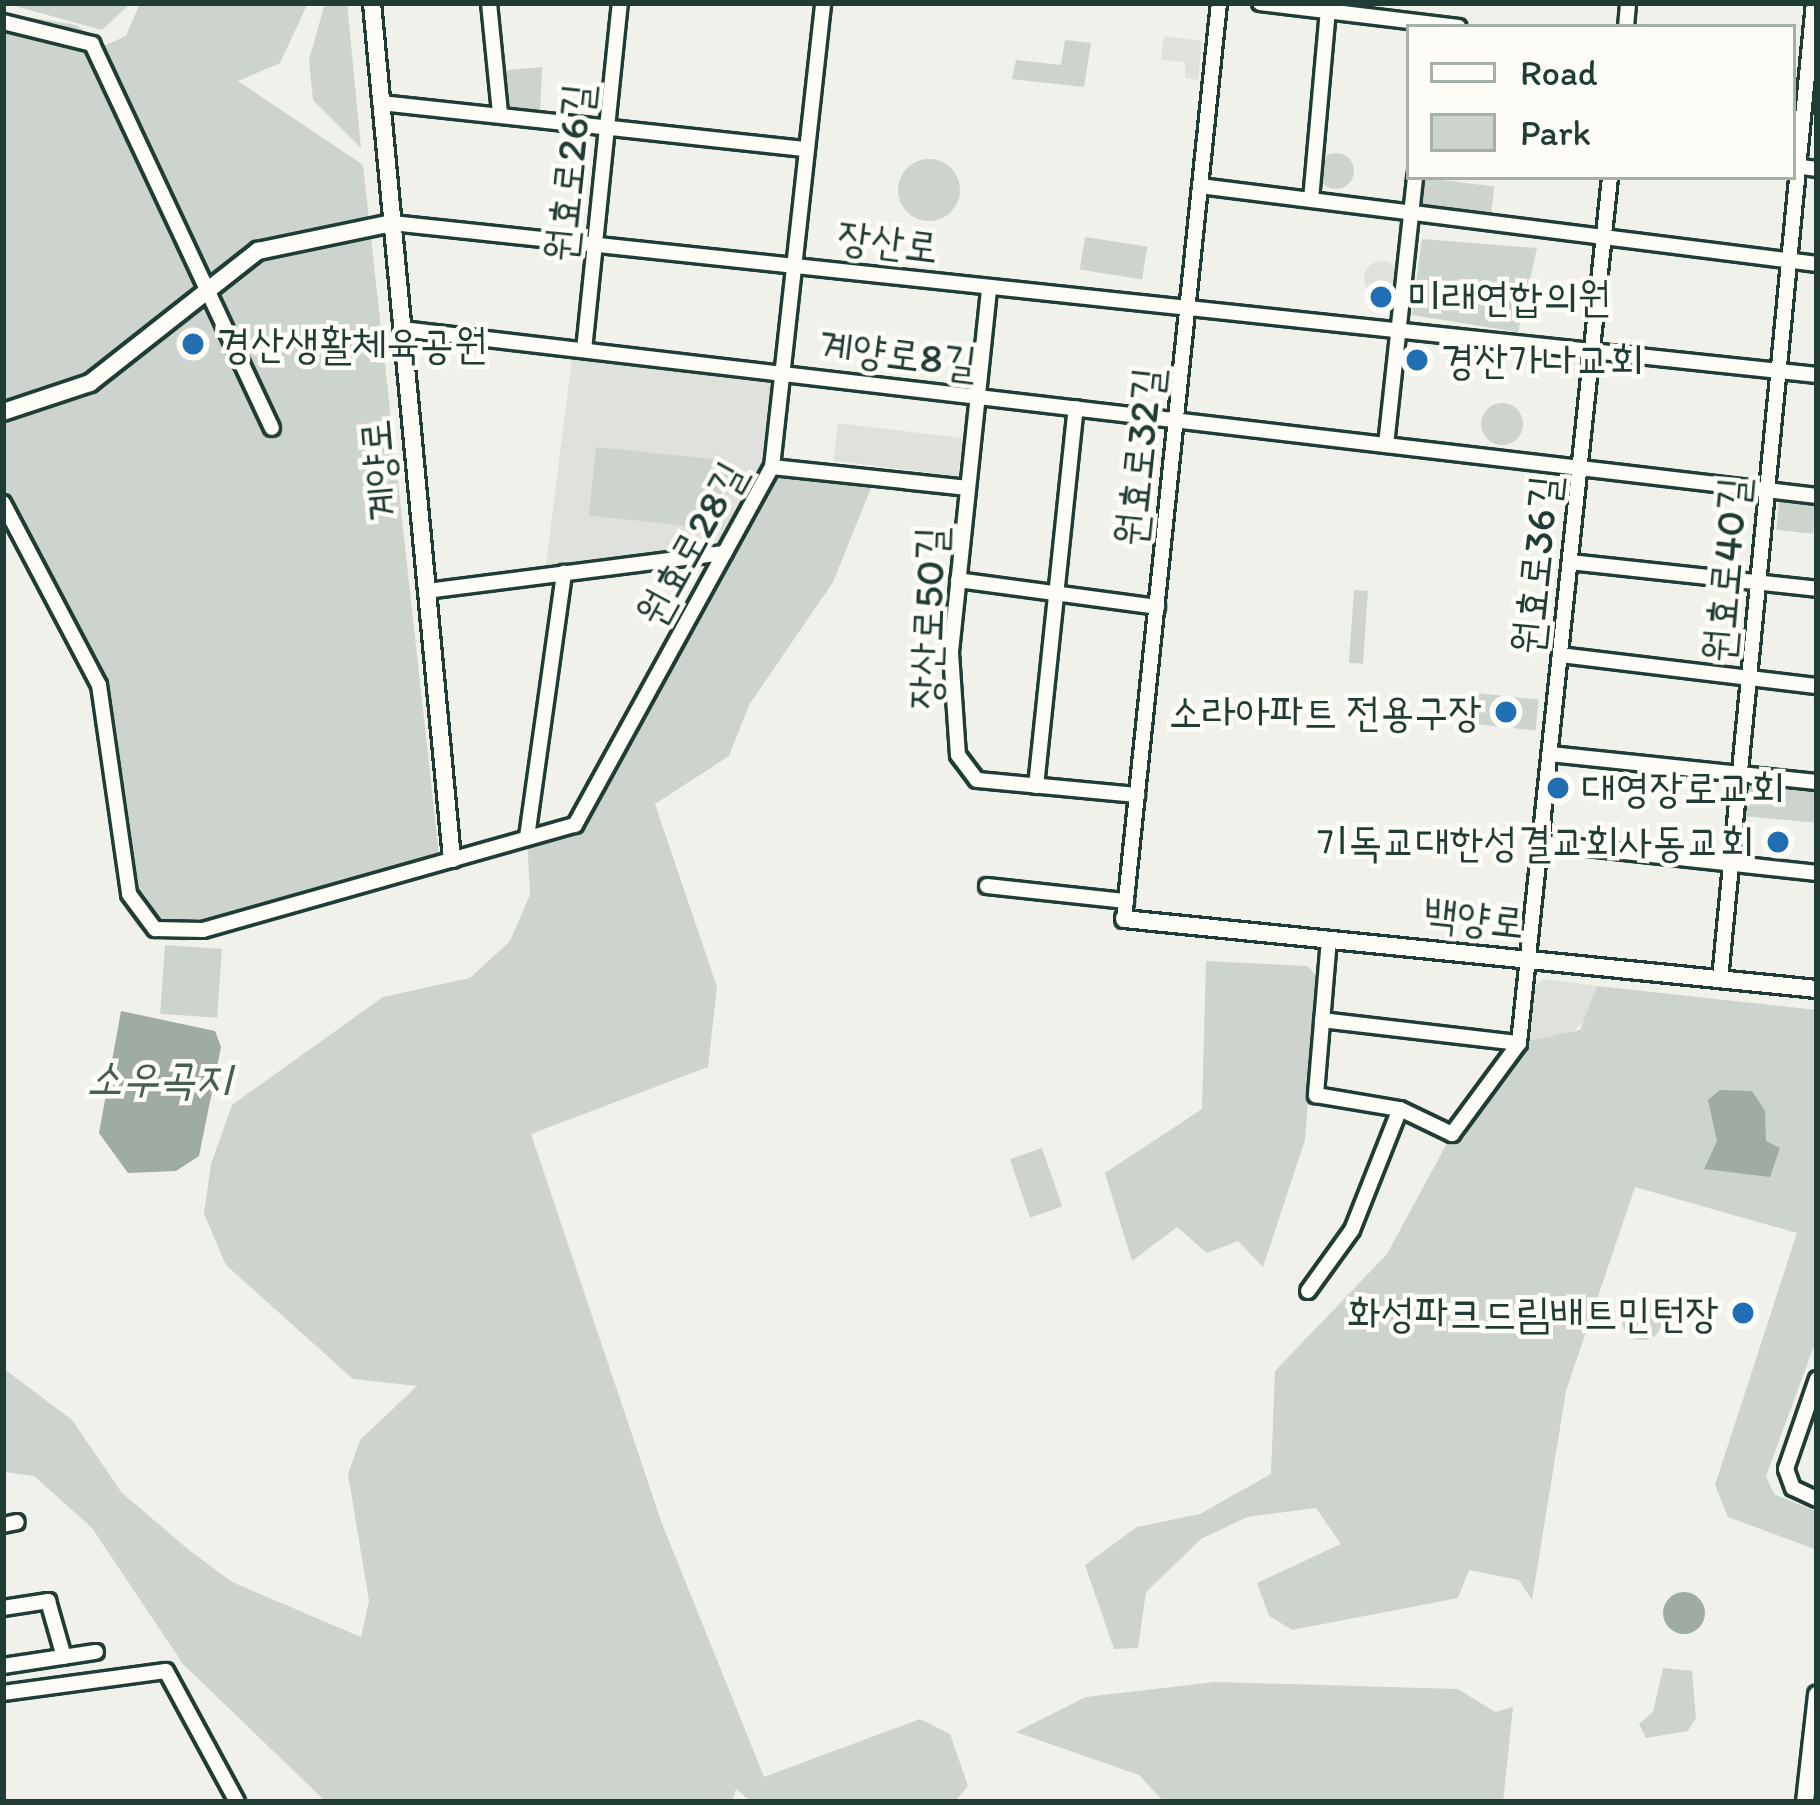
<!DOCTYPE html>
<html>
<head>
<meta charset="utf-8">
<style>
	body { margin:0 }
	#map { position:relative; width:1820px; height:1805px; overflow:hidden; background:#f0f1eb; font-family:Itim,"Poor Story",sans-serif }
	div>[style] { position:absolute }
	.built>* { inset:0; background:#dfe2dc; transform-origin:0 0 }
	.round { border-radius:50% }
	.green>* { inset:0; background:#cdd3cd; transform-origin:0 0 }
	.water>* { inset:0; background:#9faca4 }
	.roads { filter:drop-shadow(3px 0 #1f3d34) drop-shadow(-3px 0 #1f3d34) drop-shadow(0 3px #1f3d34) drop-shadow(0 -3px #1f3d34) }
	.minor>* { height:14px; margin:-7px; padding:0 7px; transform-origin:7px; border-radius:7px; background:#fdfcf7 }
	.tertiary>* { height:16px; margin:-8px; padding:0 8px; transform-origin:8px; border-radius:8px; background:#fdfcf7 }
	.dots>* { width:33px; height:33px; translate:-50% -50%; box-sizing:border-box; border:6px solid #fdfcf7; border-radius:50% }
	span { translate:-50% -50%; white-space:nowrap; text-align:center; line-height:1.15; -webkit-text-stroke:9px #fdfcf7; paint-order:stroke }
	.street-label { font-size:42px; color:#1f3d34 }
	.poi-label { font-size:42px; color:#1f3d34 }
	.left { translate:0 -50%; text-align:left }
	.right { translate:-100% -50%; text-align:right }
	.water-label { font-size:45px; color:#455e56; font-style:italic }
	.frame { position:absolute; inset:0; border:6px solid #1f3d34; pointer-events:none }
	.legend { position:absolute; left:1406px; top:24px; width:390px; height:156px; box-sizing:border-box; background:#fdfcf7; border:3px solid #a4b0a9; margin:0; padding:15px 21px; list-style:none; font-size:36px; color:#1f3d34 }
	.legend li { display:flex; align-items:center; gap:24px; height:60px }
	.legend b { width:60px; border:3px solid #a4b0a9 }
</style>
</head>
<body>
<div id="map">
	<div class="built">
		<div style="clip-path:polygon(1164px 36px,1202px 41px,1198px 80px,1185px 78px,1185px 62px,1161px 60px)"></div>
		<div class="round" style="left:1364px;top:261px;width:36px;height:36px"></div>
		<div style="clip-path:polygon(572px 358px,776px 380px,762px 464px,720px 548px,546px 565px)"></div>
		<div style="left:838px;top:423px;width:126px;height:38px;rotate:7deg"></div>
		<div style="clip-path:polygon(1544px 979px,1597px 986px,1591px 1016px,1565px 1038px,1519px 1043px,1525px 993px)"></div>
	</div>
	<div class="green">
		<div style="clip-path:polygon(4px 3px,131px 3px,102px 30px)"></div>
		<div style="clip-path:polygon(140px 3px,308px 3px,280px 63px,238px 81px,363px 165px,441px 873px,183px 941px,139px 928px,124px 907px,91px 683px,3px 522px,3px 13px,76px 25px,104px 46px,126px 36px)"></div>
		<div style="clip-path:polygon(325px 3px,347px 3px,361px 148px,313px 100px,309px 60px)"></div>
		<div style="clip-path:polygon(1065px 40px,1091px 43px,1084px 87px,1012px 79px,1016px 60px,1061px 65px)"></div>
		<div style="clip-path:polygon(542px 67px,540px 116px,502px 111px,498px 71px)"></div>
		<div class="round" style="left:1318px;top:153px;width:36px;height:36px"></div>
		<div class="round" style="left:898px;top:159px;width:62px;height:62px"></div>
		<div style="left:1417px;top:177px;width:78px;height:35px;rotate:7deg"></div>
		<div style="left:1085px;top:237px;width:63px;height:33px;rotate:9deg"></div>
		<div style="clip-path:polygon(1422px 239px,1537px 248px,1518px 332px,1412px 315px)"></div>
		<div class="round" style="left:1481px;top:403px;width:42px;height:42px"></div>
		<div style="left:596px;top:447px;width:135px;height:69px;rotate:6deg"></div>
		<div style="clip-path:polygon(772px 467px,875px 478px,833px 582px,749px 705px,729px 756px,655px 804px,717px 987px,708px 1067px,531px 1134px,661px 1521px,764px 1777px,920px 1719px,950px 1734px,968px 1786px,954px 1802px,752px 1802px,736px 1789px,732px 1802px,326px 1802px,183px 1664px,92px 1528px,34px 1476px,3px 1472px,3px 1368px,72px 1420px,122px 1493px,189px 1550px,232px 1582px,361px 1637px,369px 1601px,348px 1474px,360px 1440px,417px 1386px,353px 1379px,226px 1265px,204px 1214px,211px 1164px,232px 1105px,383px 997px,470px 978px,510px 941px,530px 895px,527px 837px,575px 825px)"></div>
		<div style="left:1780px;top:494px;width:37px;height:36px;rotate:6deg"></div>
		<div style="left:1354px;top:590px;width:14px;height:73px;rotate:4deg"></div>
		<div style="left:1476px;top:693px;width:63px;height:31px;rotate:6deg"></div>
		<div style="left:1742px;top:777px;width:75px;height:39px;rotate:5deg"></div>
		<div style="left:165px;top:945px;width:57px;height:69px;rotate:4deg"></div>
		<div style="clip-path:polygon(1206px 961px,1308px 966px,1318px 978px,1305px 1140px,1263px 1267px,1238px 1241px,1207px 1253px,1177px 1227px,1132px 1261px,1105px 1173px,1202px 1109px)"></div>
		<div style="clip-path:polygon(1597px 986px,1817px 1010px,1817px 1338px,1766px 1476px,1774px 1494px,1817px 1512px,1817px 1550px,1728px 1517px,1715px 1485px,1797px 1233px,1635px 1187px,1566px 1391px,1532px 1600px,1519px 1580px,1469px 1570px,1458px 1598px,1292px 1630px,1269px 1616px,1257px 1583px,1341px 1544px,1316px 1508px,1247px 1517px,1201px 1539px,1146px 1592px,1138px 1648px,1114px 1649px,1085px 1565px,1137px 1527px,1200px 1514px,1271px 1474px,1275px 1371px,1387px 1254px,1452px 1134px,1519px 1043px,1580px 1030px)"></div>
		<div style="left:1042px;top:1148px;width:62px;height:34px;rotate:71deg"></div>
		<div class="round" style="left:1622px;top:1300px;width:40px;height:40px"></div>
		<div style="clip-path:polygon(1663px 1668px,1692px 1671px,1696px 1718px,1688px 1731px,1646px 1738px,1639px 1724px,1653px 1712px)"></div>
		<div style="clip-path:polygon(1215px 1682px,1458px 1689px,1495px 1712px,1513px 1707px,1503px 1802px,1164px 1802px,1139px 1775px,1016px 1732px,1086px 1697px)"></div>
	</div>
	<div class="water">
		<div style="clip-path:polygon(121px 1011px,215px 1031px,221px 1047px,199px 1156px,176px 1171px,128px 1173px,99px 1133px)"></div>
		<div style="clip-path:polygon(1720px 1090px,1752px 1091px,1765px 1111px,1766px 1141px,1780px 1148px,1770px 1177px,1704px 1169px,1717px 1141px,1708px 1100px)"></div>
		<div class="round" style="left:1663px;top:1592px;width:42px;height:42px"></div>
	</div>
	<div class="roads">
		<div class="minor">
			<div style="left:489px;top:3px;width:111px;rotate:84.3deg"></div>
			<div style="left:1260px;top:3px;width:200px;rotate:6.9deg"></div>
			<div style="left:3px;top:22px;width:92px;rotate:13.9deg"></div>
			<div style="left:92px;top:44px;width:424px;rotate:64.9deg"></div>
			<div style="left:1626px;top:27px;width:24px;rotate:-85deg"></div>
			<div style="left:381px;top:103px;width:428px;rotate:6.2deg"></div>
			<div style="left:1793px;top:166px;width:24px;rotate:7deg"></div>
			<div style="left:1200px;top:186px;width:622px;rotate:7.21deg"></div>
			<div style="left:1311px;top:200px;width:190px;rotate:-84.9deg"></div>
			<div style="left:392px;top:223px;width:1433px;rotate:6.09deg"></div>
			<div style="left:989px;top:290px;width:365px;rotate:96deg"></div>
			<div style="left:951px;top:653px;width:102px;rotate:86.1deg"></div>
			<div style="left:958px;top:755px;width:31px;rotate:53deg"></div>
			<div style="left:977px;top:780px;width:161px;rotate:5.4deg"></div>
			<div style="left:402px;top:329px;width:1425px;rotate:6.73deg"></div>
			<div style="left:584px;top:350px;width:349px;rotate:-84.1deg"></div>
			<div style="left:1386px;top:445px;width:270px;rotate:-83.8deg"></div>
			<div style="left:772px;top:467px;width:197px;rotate:6.1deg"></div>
			<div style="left:3px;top:503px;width:206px;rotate:62.2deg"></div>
			<div style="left:99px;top:685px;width:211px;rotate:81.8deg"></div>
			<div style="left:129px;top:894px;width:44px;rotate:53.4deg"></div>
			<div style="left:155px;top:929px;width:48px;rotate:1.2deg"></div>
			<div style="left:203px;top:930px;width:387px;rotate:-15.8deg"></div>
			<div style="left:575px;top:825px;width:409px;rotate:-61.2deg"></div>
			<div style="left:772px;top:467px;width:467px;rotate:-83.7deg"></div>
			<div style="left:1570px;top:562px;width:248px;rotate:6.2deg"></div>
			<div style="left:958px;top:580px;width:201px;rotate:7.7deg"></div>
			<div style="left:427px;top:591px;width:300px;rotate:-7.3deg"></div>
			<div style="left:1560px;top:655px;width:259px;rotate:6.9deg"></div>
			<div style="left:1550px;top:754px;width:268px;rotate:6deg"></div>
			<div style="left:1036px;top:786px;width:380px;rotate:-84deg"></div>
			<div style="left:527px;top:837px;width:267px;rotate:-82deg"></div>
			<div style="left:1541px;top:843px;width:278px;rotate:6.2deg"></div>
			<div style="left:987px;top:886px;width:140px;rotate:6.2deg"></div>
			<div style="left:1124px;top:919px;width:921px;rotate:-84.08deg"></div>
			<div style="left:1329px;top:939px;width:157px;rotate:94.8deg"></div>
			<div style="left:1316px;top:1095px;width:85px;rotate:9.5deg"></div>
			<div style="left:1400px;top:1109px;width:58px;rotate:25.7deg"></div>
			<div style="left:1452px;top:1134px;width:113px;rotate:-53.6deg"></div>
			<div style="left:1519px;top:1043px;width:871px;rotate:-84deg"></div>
			<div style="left:1720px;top:979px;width:981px;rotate:-84.5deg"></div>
			<div style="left:1322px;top:1020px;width:198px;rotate:6.7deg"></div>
			<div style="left:1308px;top:1291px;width:75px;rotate:-54.2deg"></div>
			<div style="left:1352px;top:1230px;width:130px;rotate:-68.4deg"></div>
			<div style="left:1817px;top:1379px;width:95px;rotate:109deg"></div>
			<div style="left:1786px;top:1469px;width:20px;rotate:70deg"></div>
			<div style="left:1793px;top:1488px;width:26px;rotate:25deg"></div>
			<div style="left:3px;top:1525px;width:14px;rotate:-12deg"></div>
			<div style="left:3px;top:1608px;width:46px;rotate:-8.8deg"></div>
			<div style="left:48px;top:1601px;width:58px;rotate:74.1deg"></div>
			<div style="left:3px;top:1666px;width:94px;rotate:-8.6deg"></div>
			<div style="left:3px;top:1693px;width:164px;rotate:-7.7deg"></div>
			<div style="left:166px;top:1671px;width:149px;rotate:61.5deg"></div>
		</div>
		<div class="tertiary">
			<div style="left:372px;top:3px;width:860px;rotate:84.66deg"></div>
			<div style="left:3px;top:412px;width:92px;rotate:-18.4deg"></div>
			<div style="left:90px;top:383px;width:214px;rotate:-38.2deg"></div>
			<div style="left:258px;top:251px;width:137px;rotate:-11.8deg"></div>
			<div style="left:1124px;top:919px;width:697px;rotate:5.77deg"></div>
			<div style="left:1805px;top:1802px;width:108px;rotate:-83.6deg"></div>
		</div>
	</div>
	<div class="dots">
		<div style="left:1381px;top:297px;background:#1f6fb2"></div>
		<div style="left:193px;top:344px;background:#1f6fb2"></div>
		<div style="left:1417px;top:360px;background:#1f6fb2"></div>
		<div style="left:1506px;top:712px;background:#1f6fb2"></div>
		<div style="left:1558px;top:788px;background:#1f6fb2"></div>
		<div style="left:1778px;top:842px;background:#1f6fb2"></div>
		<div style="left:1743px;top:1313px;background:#1f6fb2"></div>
	</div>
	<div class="street-label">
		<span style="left:569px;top:173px;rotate:-84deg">원효로26길</span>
		<span style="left:888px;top:242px;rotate:7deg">장산로</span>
		<span style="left:898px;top:354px;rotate:7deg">계양로8길</span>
		<span style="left:1139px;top:457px;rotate:-84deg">원효로32길</span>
		<span style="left:379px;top:470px;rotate:-95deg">계양로</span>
		<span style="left:691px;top:544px;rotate:-61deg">원효로28길</span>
		<span style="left:1536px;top:565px;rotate:-84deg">원효로36길</span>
		<span style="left:1726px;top:570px;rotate:-85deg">원효로40길</span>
		<span style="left:928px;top:618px;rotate:-88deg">장산로50길</span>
		<span style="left:1474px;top:918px;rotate:6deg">백양로</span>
	</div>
	<div class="poi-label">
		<span class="left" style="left:1408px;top:297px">미래연합의원</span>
		<span class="left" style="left:217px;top:344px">경산생활체육공원</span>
		<span class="left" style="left:1441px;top:360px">경산가나교회</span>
		<span class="right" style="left:1482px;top:712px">소라아파트 전용구장</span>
		<span class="left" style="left:1582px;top:788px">대영장로교회</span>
		<span class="right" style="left:1754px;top:842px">기독교대한성결교회사동교회</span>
		<span class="right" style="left:1719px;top:1313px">화성파크드림배트민턴장</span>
	</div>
	<div class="water-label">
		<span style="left:159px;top:1078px">소우곡지</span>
	</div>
	<div class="frame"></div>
	<ul class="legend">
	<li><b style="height:15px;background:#fdfcf7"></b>Road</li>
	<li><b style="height:33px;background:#cdd3cd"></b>Park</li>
	</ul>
</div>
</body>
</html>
